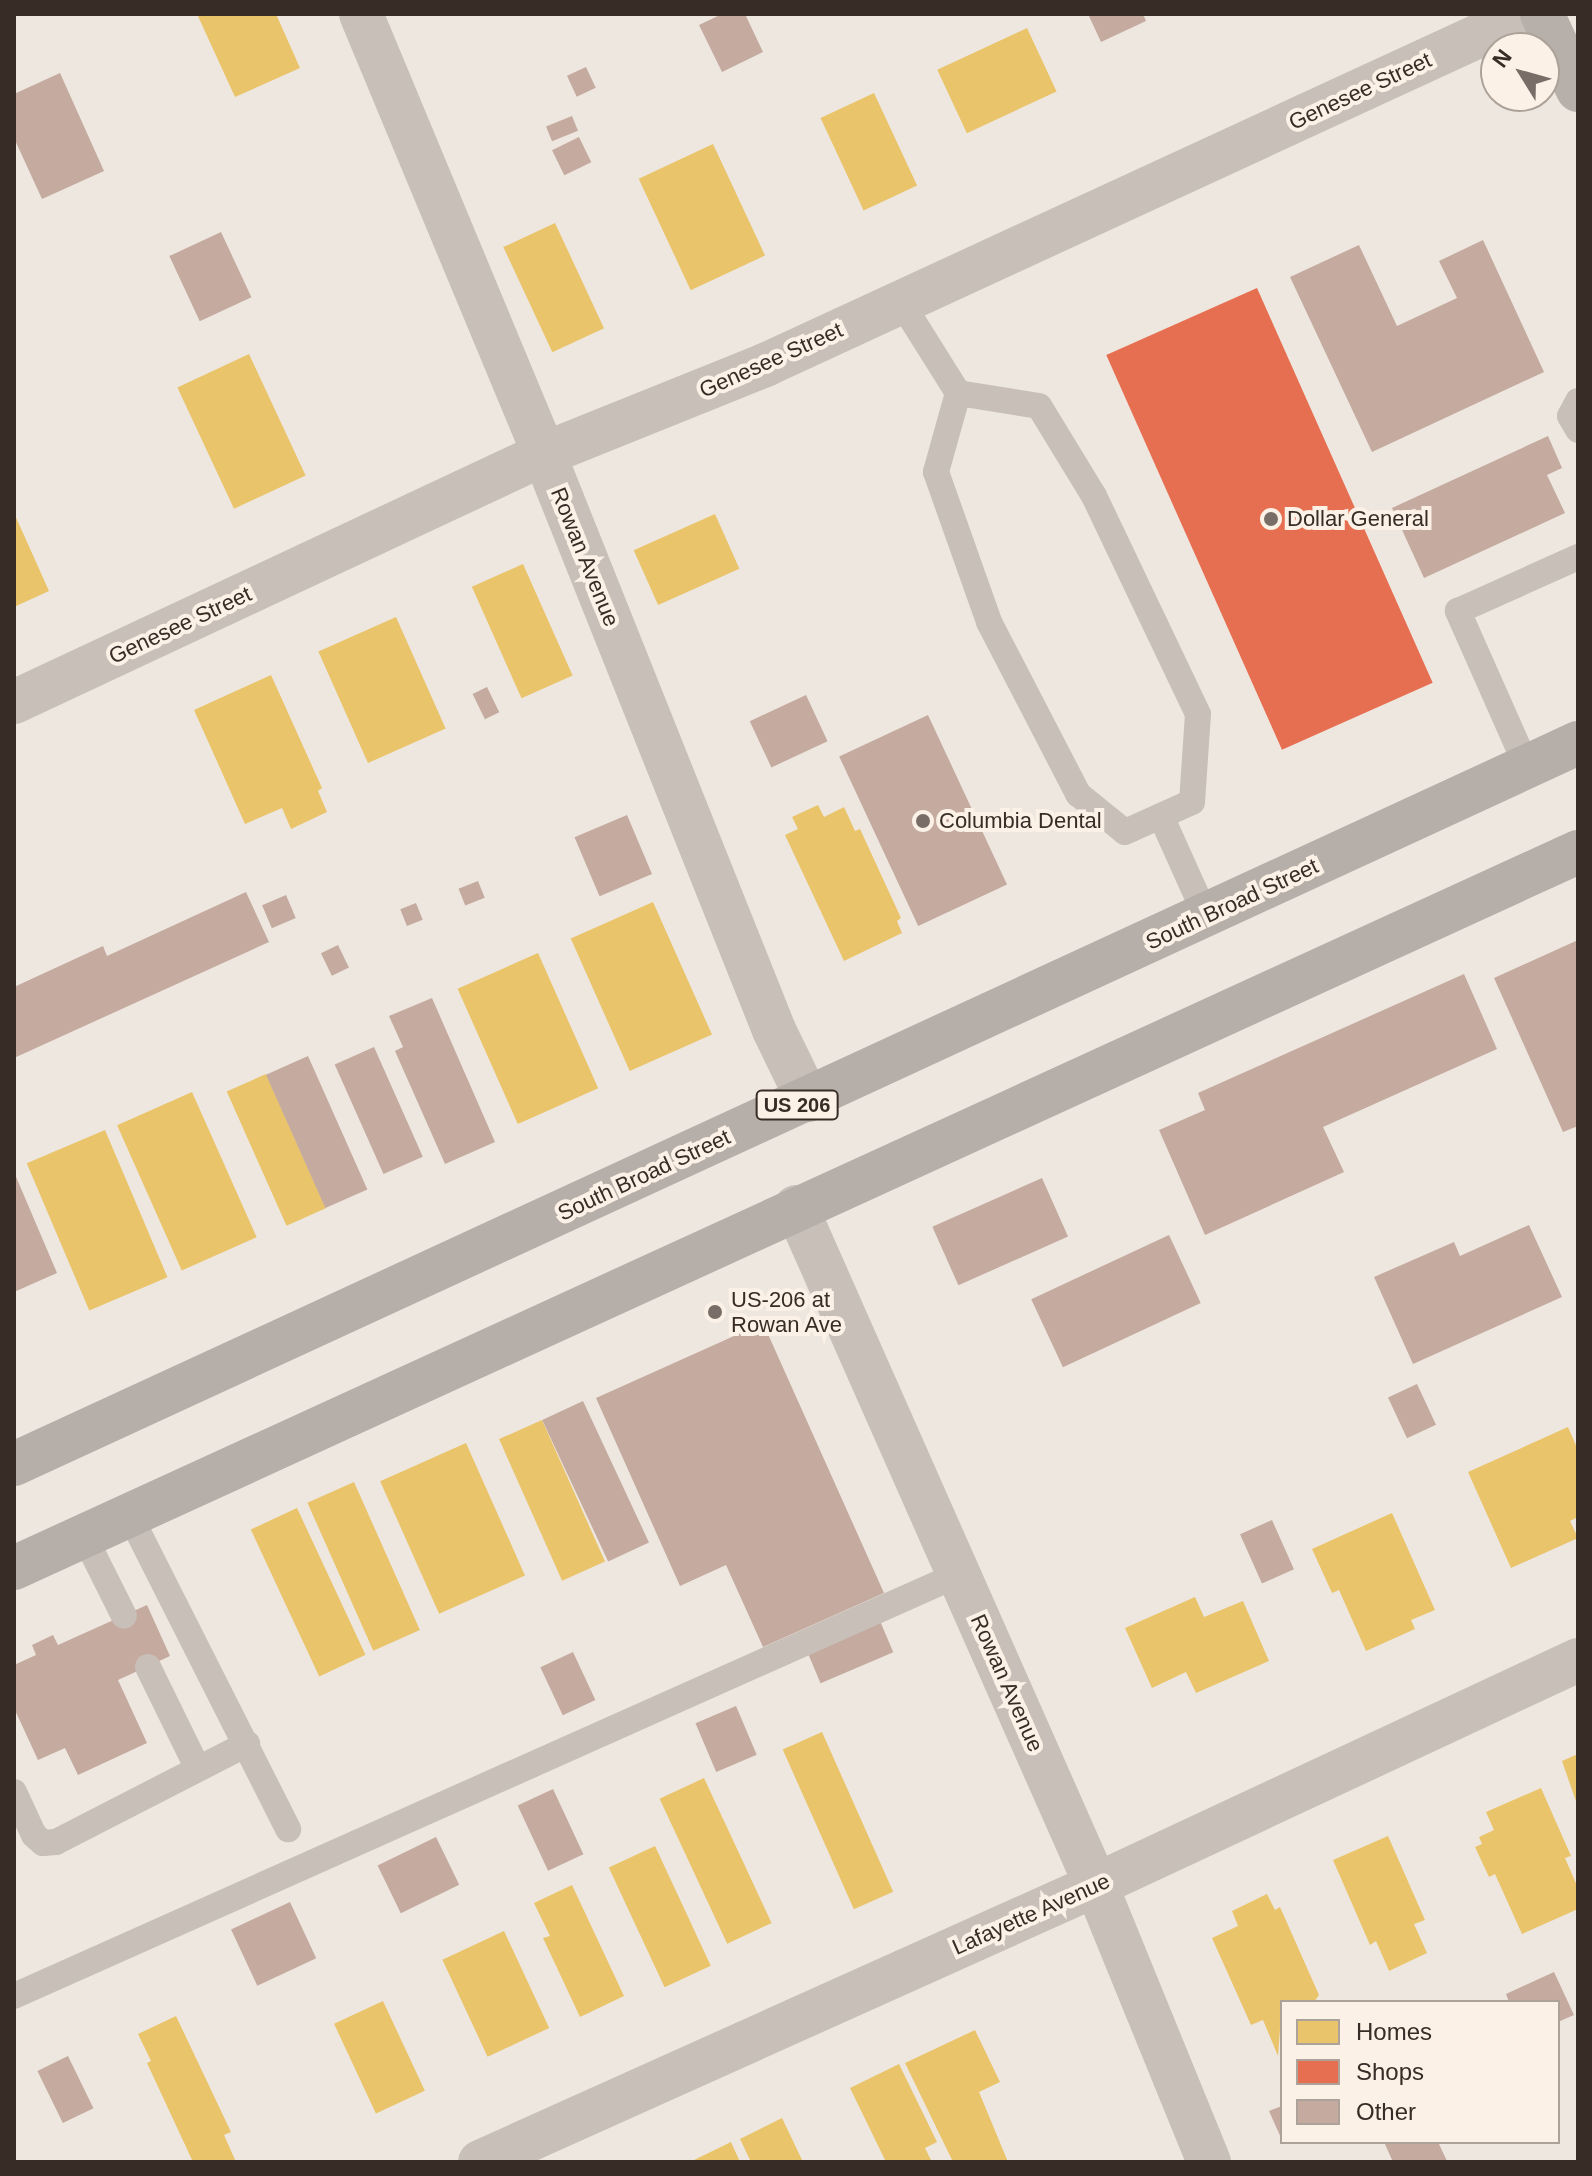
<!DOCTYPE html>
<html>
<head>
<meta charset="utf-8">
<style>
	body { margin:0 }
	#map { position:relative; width:1592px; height:2176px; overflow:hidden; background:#eee7df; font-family:Helvetica,sans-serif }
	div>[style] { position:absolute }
	.homes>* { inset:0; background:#e9c46a; transform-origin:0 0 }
	.shops>* { inset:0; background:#e76f51; transform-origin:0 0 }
	.building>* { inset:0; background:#c4aa9f; transform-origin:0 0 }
	.lane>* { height:26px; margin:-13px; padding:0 13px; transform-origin:13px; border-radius:13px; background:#c7bfb8 }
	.street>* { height:44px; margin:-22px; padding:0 22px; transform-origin:22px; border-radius:22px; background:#c7bfb8 }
	.secondary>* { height:44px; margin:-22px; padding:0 22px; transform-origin:22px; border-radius:22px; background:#b7afa9 }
	.primary>* { height:44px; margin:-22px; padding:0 22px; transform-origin:22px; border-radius:22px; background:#b6aea8 }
	.dots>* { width:22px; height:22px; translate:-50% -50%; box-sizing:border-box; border:4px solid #fbf1e6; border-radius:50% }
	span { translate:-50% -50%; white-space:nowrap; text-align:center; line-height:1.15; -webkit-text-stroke:8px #fbf1e6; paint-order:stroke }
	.shield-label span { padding:2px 6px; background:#fbf1e6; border:2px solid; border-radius:6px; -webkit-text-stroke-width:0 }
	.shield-label { font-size:20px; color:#382c26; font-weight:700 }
	.street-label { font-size:22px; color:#382c26 }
	.poi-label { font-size:22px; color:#382c26 }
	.left { translate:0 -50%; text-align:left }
	.frame { position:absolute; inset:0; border:16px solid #382c26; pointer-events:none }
	.legend { position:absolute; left:1280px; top:2000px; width:280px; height:144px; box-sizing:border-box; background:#fbf1e6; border:2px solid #ada299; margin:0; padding:10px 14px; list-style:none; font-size:24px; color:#382c26 }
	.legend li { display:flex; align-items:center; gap:16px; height:40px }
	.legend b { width:40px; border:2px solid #ada299 }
	.north { position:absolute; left:1480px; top:32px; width:80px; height:80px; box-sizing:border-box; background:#fbf1e6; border:2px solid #ada299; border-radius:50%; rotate:307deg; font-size:22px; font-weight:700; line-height:32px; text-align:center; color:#382c26 }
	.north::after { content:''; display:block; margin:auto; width:28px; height:36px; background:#786d67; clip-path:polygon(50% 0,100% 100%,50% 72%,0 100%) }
</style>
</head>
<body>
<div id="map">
	<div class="homes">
		<div style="clip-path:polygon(197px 14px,276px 14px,300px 68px,235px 97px)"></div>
		<div style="left:1027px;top:28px;width:70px;height:99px;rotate:65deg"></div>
		<div style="left:874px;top:93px;width:102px;height:59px;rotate:65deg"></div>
		<div style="left:713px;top:144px;width:123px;height:82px;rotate:65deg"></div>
		<div style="left:555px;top:223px;width:116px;height:57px;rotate:65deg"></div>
		<div style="left:249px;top:354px;width:134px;height:79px;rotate:65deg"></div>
		<div style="clip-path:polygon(14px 513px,49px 591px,14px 607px)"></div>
		<div style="left:715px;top:514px;width:60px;height:89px;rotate:66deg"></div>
		<div style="left:523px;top:564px;width:122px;height:56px;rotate:66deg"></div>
		<div style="left:396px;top:617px;width:122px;height:85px;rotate:66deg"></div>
		<div style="clip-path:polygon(271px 675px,322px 788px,318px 791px,327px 812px,291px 829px,282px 808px,245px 824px,194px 710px)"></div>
		<div style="clip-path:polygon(818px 805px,824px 817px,844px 807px,855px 831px,860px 829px,901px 918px,897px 921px,902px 933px,844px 961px,785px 835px,798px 829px,792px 817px)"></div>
		<div style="left:653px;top:902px;width:145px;height:90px;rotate:66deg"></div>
		<div style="left:538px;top:953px;width:148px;height:88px;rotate:66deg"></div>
		<div style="left:266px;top:1074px;width:147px;height:43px;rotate:66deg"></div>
		<div style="left:192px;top:1092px;width:159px;height:82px;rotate:66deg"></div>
		<div style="left:105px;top:1130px;width:160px;height:85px;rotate:67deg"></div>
		<div style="left:542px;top:1420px;width:155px;height:47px;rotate:66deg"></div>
		<div style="clip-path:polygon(1568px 1427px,1578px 1450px,1578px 1517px,1570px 1521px,1578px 1538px,1511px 1568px,1468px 1472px)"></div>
		<div style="left:466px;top:1443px;width:145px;height:94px;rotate:66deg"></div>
		<div style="left:354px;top:1482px;width:162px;height:51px;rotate:66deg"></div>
		<div style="left:297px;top:1508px;width:162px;height:51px;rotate:65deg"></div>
		<div style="clip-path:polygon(1392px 1513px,1435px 1610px,1411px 1620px,1415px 1629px,1366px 1651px,1339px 1590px,1332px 1593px,1312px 1549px)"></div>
		<div style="clip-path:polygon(1195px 1597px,1204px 1617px,1243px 1601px,1269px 1661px,1196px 1693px,1186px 1672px,1152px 1688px,1125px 1628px)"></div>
		<div style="left:822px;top:1732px;width:175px;height:43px;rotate:66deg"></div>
		<div style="clip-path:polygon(1578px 1754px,1578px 1807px,1562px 1761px)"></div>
		<div style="left:704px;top:1778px;width:160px;height:49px;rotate:65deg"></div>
		<div style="clip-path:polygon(1541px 1788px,1571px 1856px,1565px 1858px,1578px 1888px,1578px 1909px,1522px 1934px,1495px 1874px,1489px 1877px,1475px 1847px,1482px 1844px,1479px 1837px,1494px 1830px,1486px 1812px)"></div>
		<div style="clip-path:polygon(1388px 1836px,1425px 1920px,1414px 1924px,1427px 1953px,1389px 1971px,1376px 1941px,1370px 1945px,1333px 1860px)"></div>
		<div style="left:655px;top:1846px;width:132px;height:51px;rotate:65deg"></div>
		<div style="clip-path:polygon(572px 1885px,624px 1996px,580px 2017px,543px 1938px,550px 1936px,534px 1903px)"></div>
		<div style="clip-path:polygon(1267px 1894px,1275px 1910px,1280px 1907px,1319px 1995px,1314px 2002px,1282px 2002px,1278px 2056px,1263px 2020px,1251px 2025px,1212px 1938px,1238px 1926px,1232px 1911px)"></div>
		<div style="left:504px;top:1931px;width:107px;height:68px;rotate:65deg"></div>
		<div style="left:383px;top:2001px;width:99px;height:54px;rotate:65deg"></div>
		<div style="clip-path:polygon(176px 2016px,231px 2132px,224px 2135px,236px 2162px,193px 2162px,147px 2063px,151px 2061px,138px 2034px)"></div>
		<div style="clip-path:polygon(975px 2030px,1000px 2082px,979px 2092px,1008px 2162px,953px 2162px,905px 2063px)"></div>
		<div style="clip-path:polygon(899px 2064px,937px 2142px,925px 2148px,932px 2162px,886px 2162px,850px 2088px)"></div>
		<div style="clip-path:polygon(782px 2118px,803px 2162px,751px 2162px,740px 2139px)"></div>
		<div style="clip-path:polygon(731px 2142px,740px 2162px,690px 2162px)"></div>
	</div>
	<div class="shops">
		<div style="left:1257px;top:288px;width:432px;height:165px;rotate:66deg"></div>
	</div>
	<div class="building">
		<div style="clip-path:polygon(722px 14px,745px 14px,763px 52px,722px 72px,699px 25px)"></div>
		<div style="clip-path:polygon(1088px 14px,1143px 14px,1146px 21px,1101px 42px)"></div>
		<div style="left:586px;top:67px;width:23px;height:21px;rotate:65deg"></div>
		<div style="clip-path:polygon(60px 73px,104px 171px,42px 199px,14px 138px,14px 94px)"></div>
		<div style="left:572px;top:116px;width:16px;height:28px;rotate:68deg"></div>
		<div style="left:579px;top:137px;width:28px;height:30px;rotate:64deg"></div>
		<div style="left:221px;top:232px;width:72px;height:57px;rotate:65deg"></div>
		<div style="clip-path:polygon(1483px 240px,1544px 372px,1372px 452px,1290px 277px,1359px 245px,1397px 326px,1457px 298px,1439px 261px)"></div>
		<div style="clip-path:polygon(1548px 436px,1562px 468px,1547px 475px,1565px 513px,1424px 578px,1392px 508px)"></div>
		<div style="left:487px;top:687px;width:28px;height:16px;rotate:64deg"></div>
		<div style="left:806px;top:695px;width:51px;height:62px;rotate:65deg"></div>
		<div style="left:928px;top:715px;width:187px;height:98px;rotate:65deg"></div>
		<div style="left:627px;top:815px;width:64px;height:57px;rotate:67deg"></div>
		<div style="left:478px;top:881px;width:18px;height:21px;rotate:68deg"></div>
		<div style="clip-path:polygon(246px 892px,269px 942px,14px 1058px,14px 987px,103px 946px,107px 956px)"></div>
		<div style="left:286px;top:895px;width:25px;height:26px;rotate:67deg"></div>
		<div style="left:416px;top:903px;width:18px;height:17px;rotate:68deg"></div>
		<div style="clip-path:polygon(1578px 940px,1578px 1126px,1563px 1132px,1494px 978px)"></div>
		<div style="left:338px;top:945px;width:25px;height:19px;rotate:64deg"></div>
		<div style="clip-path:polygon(1464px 974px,1497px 1049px,1323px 1127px,1344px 1172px,1205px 1235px,1159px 1130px,1205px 1110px,1198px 1093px)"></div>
		<div style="clip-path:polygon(432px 998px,495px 1142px,445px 1164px,395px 1051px,403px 1047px,389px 1016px)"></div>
		<div style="left:374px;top:1047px;width:120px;height:43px;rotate:66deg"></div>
		<div style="left:308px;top:1056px;width:146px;height:46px;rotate:66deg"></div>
		<div style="clip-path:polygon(14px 1172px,57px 1273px,14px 1292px)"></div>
		<div style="left:1042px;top:1178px;width:64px;height:120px;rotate:66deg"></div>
		<div style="clip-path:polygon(1529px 1225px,1562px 1297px,1413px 1364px,1374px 1277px,1454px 1242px,1460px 1256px)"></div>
		<div style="left:1169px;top:1235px;width:75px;height:152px;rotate:65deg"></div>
		<div style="clip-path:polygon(763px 1323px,884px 1593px,763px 1647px,726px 1565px,680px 1586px,596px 1398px)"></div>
		<div style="left:1417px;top:1384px;width:45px;height:32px;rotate:65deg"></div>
		<div style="left:583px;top:1401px;width:156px;height:45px;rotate:65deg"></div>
		<div style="left:1272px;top:1520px;width:54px;height:35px;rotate:66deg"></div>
		<div style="clip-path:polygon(147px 1605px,170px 1656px,118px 1680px,147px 1743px,78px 1775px,65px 1748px,38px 1760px,14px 1708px,14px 1665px,36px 1655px,32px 1645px,53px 1635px,58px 1645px)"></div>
		<div style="left:880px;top:1621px;width:34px;height:79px;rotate:67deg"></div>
		<div style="left:573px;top:1652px;width:53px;height:36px;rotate:65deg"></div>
		<div style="left:736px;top:1706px;width:53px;height:44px;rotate:67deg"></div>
		<div style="left:553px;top:1789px;width:72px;height:39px;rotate:65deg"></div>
		<div style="left:436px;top:1837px;width:53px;height:65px;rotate:64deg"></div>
		<div style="left:290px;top:1902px;width:62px;height:65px;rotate:65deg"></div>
		<div style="clip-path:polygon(1554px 1972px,1574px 2015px,1558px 2022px,1558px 2002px,1509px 2002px,1506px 1994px)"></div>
		<div style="left:68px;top:2056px;width:58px;height:34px;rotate:64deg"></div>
		<div style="clip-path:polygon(1282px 2106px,1282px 2140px,1269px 2111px)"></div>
		<div style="clip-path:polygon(1384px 2142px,1438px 2142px,1447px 2161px,1393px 2162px)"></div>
	</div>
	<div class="lane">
		<div style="left:901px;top:302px;width:107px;rotate:57.9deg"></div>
		<div style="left:958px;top:393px;width:82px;rotate:105.6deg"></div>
		<div style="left:936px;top:472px;width:159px;rotate:70.5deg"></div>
		<div style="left:989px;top:622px;width:194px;rotate:62.6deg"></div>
		<div style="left:1078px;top:794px;width:60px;rotate:39deg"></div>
		<div style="left:1125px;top:832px;width:73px;rotate:-24.1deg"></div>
		<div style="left:1192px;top:802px;width:88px;rotate:-86.1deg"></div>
		<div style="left:1198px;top:714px;width:242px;rotate:-115.5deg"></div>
		<div style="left:1094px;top:496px;width:105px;rotate:-121.4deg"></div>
		<div style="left:1039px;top:406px;width:82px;rotate:-170.9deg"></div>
		<div style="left:1578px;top:401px;width:17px;rotate:118deg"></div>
		<div style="left:1570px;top:416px;width:16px;rotate:60deg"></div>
		<div style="left:1527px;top:767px;width:171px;rotate:-113.9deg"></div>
		<div style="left:1458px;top:611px;width:132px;rotate:-24.2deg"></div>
		<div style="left:1161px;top:816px;width:110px;rotate:65.8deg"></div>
		<div style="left:130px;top:1516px;width:351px;rotate:63.2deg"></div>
		<div style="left:84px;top:1536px;width:89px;rotate:63.4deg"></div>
		<div style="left:148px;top:1667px;width:111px;rotate:63.9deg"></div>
		<div style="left:14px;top:1792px;width:47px;rotate:65.1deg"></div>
		<div style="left:34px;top:1835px;width:12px;rotate:42deg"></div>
		<div style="left:43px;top:1843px;width:13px;rotate:-4deg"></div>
		<div style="left:56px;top:1842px;width:215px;rotate:-27.2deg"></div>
		<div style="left:14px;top:1996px;width:1035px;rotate:-24.06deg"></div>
	</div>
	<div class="street">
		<div style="left:361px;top:14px;width:477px;rotate:67.4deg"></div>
		<div style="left:544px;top:454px;width:620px;rotate:68.23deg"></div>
		<div style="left:774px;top:1030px;width:78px;rotate:64.1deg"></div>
		<div style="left:14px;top:702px;width:585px;rotate:-25.08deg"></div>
		<div style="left:544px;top:454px;width:238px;rotate:-21.9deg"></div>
		<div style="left:765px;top:365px;width:838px;rotate:-24.76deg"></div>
		<div style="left:796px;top:1207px;width:741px;rotate:66.13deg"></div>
		<div style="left:1096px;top:1885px;width:299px;rotate:67.8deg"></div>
		<div style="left:480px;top:2162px;width:675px;rotate:-24.21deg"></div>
		<div style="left:1096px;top:1885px;width:532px;rotate:-25.02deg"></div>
	</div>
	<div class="secondary">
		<div style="left:1542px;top:14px;width:84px;rotate:64.7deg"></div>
	</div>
	<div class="primary">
		<div style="left:14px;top:1464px;width:1722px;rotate:-24.75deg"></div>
		<div style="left:14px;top:1568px;width:1720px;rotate:-24.6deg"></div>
	</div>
	<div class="dots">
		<div style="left:1271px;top:519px;background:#786d67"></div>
		<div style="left:923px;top:821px;background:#786d67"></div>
		<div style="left:715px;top:1312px;background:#786d67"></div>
	</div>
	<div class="shield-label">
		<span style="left:797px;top:1105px">US 206</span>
	</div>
	<div class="street-label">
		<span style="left:1360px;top:91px;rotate:-25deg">Genesee Street</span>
		<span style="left:771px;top:360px;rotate:-24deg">Genesee Street</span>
		<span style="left:585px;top:557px;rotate:68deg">Rowan Avenue</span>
		<span style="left:180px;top:625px;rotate:-25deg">Genesee Street</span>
		<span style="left:1232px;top:904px;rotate:-25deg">South Broad Street</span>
		<span style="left:644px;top:1175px;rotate:-25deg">South Broad Street</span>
		<span style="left:1007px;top:1683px;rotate:66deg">Rowan Avenue</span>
		<span style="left:1031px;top:1914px;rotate:-24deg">Lafayette Avenue</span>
	</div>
	<div class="poi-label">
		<span class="left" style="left:1287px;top:519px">Dollar General</span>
		<span class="left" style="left:939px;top:821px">Columbia Dental</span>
		<span class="left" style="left:731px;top:1312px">US-206 at<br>Rowan Ave</span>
	</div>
	<div class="frame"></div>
	<ul class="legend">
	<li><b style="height:22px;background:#e9c46a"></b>Homes</li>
	<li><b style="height:22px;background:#e76f51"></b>Shops</li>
	<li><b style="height:22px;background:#c4aa9f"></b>Other</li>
	</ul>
	<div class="north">N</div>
</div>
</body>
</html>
